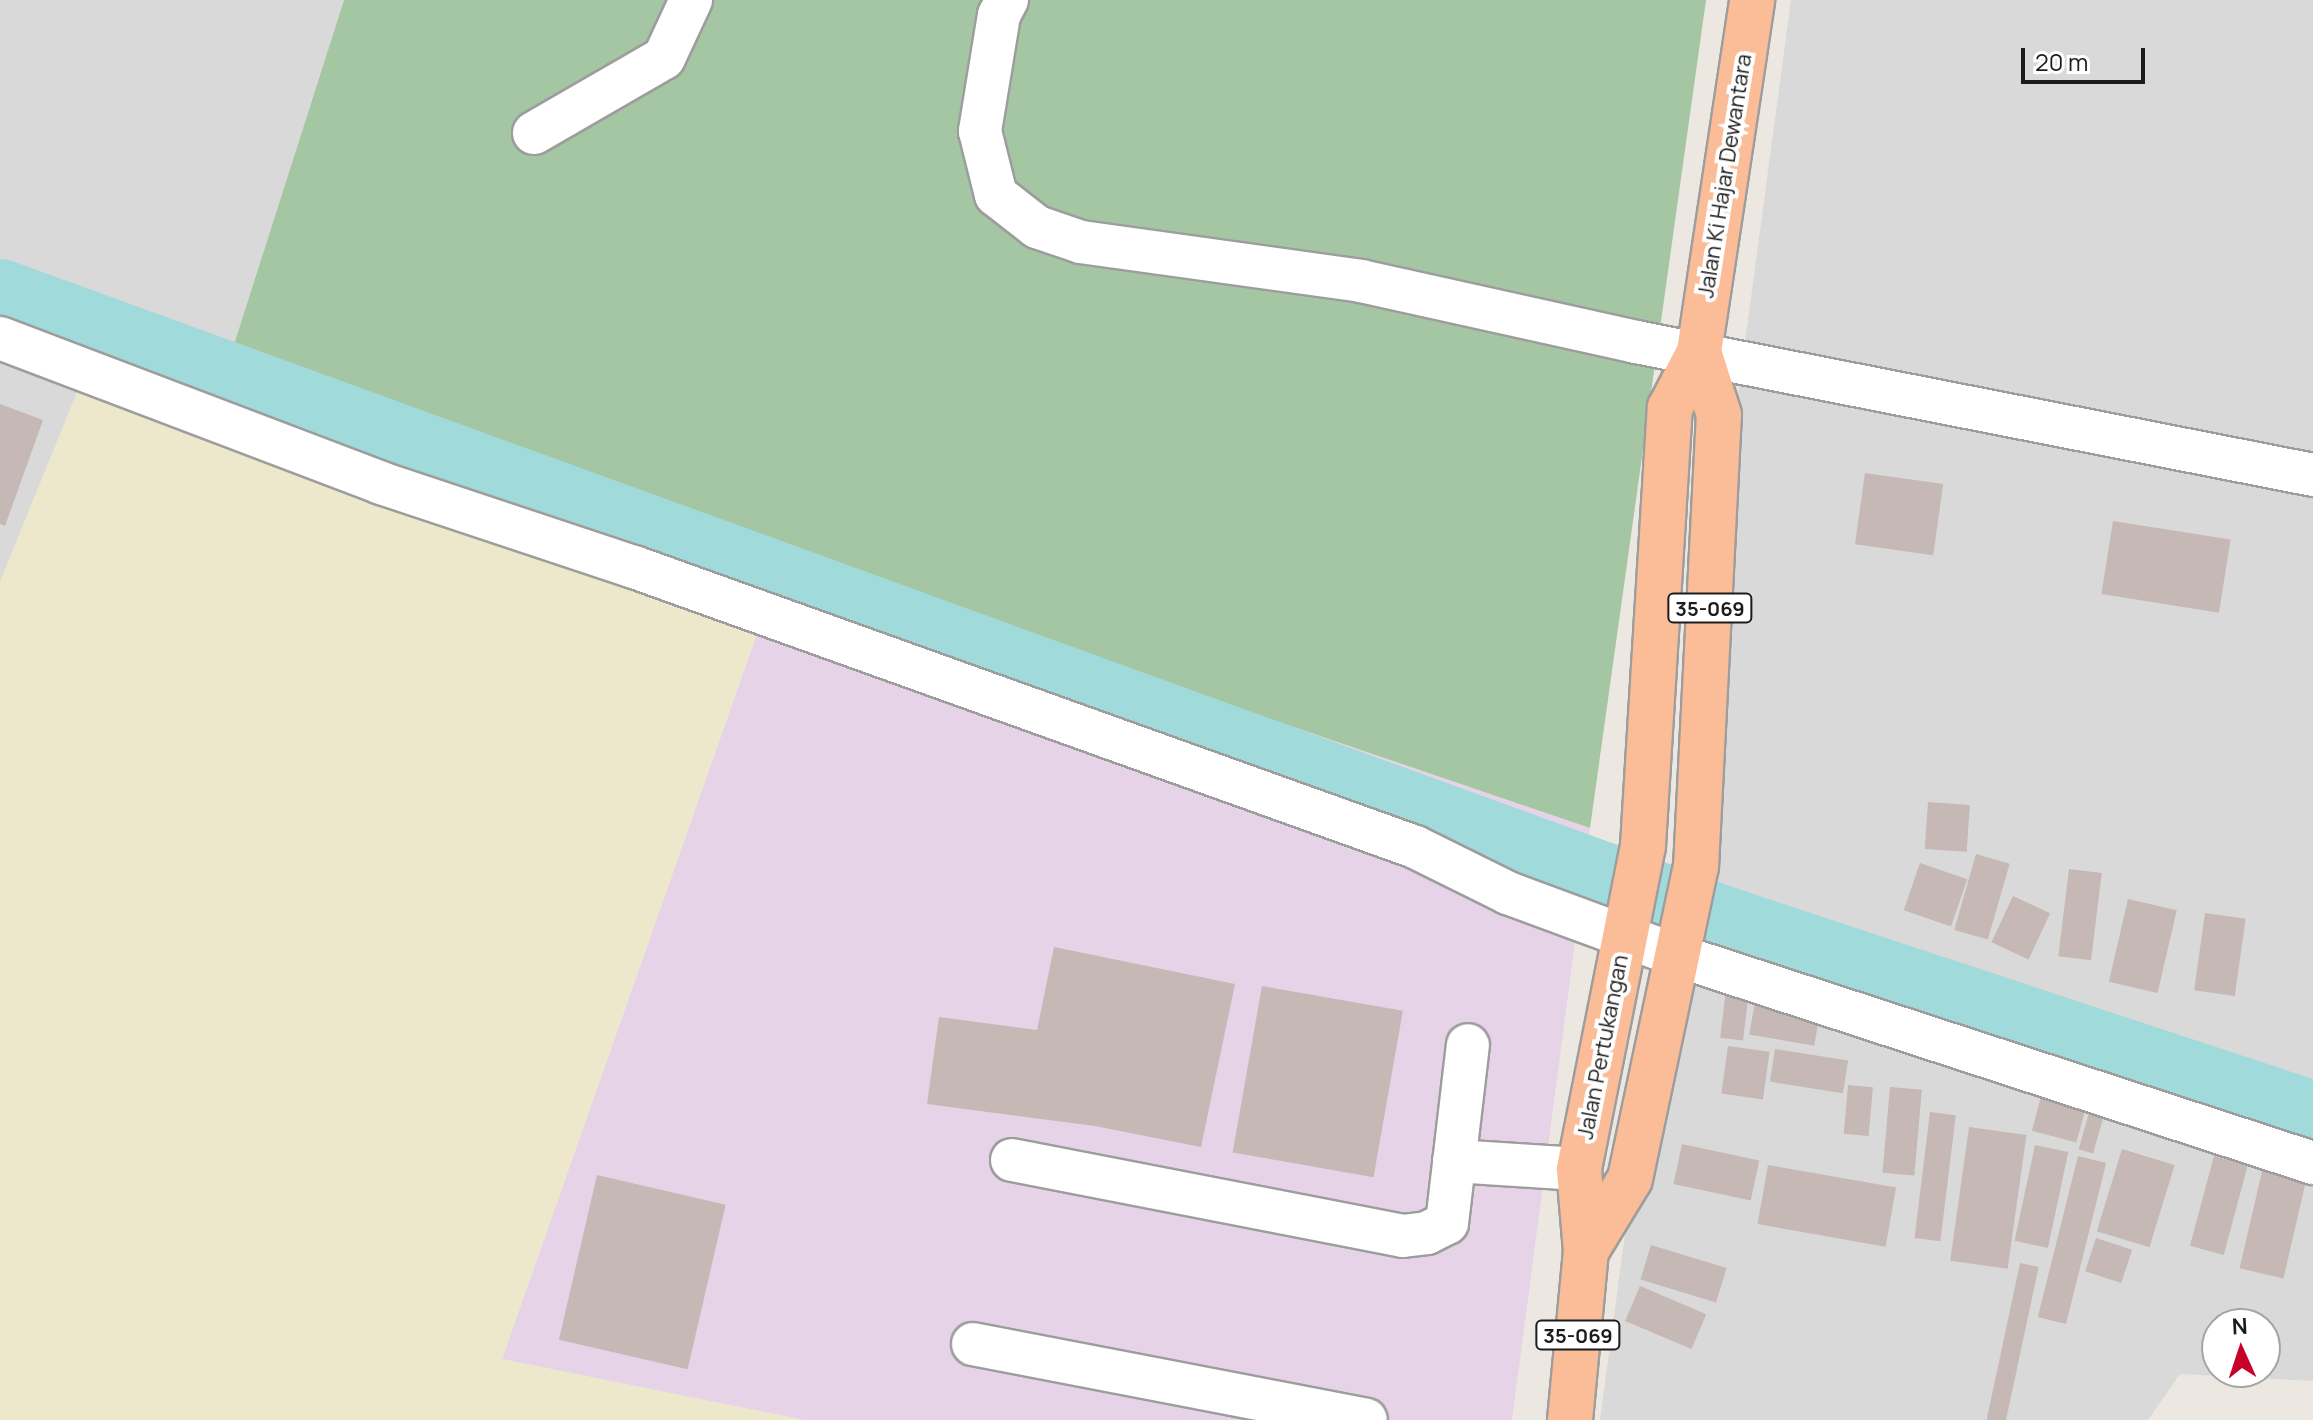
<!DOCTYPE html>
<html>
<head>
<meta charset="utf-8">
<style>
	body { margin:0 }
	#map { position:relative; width:2313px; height:1420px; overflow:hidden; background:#ede7e1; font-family:Manrope,sans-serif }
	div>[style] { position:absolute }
	.residential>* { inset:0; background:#dad9d9 }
	.industrial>* { inset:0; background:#e6d3e7 }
	.farmland>* { inset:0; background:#ede8cc }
	.cemetery>* { inset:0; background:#a4c6a2 }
	.river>* { height:74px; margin:-37px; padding:0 37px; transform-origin:37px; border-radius:37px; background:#a1dadb }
	.building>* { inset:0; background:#c5b8b5; transform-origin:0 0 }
	.roads { filter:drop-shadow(2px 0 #9d9d9d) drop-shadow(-2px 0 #9d9d9d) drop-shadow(0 2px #9d9d9d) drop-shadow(0 -2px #9d9d9d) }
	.minor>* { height:42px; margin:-21px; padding:0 21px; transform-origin:21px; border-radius:21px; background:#fff }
	.major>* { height:44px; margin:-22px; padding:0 22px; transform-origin:22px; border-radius:22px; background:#fbbc98 }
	span { translate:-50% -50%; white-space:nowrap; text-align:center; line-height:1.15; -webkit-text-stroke:8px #fff; paint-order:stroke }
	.shield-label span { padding:2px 6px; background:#fff; border:2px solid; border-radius:6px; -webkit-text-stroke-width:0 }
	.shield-label { font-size:20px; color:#1c1c1c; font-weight:700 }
	.street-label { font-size:22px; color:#1c1c1c }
	.north { position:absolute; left:2201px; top:1308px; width:80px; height:80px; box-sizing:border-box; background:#fff; border:2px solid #a4a4a4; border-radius:50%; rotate:357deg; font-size:22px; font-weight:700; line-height:32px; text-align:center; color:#1c1c1c }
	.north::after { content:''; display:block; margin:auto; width:28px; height:36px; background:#c70129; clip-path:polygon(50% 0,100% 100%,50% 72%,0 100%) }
	.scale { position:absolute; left:2021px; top:48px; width:124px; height:36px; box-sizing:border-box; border:4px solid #1c1c1c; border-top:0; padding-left:10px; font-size:24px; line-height:28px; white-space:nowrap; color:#1c1c1c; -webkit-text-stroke:6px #fff; paint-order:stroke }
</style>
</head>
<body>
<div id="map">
	<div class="residential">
		<div style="clip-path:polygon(0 0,344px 0,230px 357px,109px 314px,0 582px)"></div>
		<div style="clip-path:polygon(evenodd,1791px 0,2313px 0,2313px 1381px,2180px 1374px,2148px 1420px,1600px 1420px,1791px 0,2217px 1324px,2265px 1324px,2265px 1372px,2217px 1372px,2217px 1324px)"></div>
	</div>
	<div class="industrial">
		<div style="clip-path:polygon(785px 554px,1590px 828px,1512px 1420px,804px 1420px,502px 1359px)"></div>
	</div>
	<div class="farmland">
		<div style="clip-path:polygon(109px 314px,785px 554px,502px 1359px,804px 1420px,0 1420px,0 582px)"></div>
	</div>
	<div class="cemetery">
		<div style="clip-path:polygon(344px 0,1706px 0,1590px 828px,785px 554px,230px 357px)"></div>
	</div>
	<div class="river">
		<div style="left:0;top:296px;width:1840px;rotate:19.99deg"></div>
		<div style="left:1729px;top:925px;width:615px;rotate:18.29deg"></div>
	</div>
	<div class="building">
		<div style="clip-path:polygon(0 404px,43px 420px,5px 526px,0 524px)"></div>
		<div style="left:1865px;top:473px;width:79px;height:72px;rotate:8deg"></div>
		<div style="left:2113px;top:521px;width:119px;height:74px;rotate:9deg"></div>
		<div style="left:1928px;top:802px;width:42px;height:47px;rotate:4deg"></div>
		<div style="left:1976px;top:854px;width:35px;height:79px;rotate:16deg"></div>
		<div style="left:1920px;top:863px;width:50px;height:50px;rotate:19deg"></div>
		<div style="left:2069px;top:869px;width:33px;height:88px;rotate:7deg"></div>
		<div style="left:2013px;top:896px;width:41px;height:51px;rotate:25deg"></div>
		<div style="left:2128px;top:899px;width:50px;height:85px;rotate:13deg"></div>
		<div style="left:2205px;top:913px;width:41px;height:78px;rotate:8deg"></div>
		<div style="clip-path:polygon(1054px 947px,1235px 984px,1201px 1147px,1095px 1126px,927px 1104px,939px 1017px,1037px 1030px)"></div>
		<div style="left:1262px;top:986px;width:143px;height:169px;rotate:10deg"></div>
		<div style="left:1726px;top:990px;width:23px;height:48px;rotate:7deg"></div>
		<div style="left:1756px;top:996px;width:66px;height:39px;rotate:10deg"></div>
		<div style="left:1728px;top:1046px;width:42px;height:48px;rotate:8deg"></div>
		<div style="left:1775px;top:1049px;width:74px;height:33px;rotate:9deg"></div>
		<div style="left:1848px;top:1085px;width:25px;height:49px;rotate:5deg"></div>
		<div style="left:1890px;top:1087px;width:32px;height:86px;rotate:5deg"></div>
		<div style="left:2042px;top:1093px;width:46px;height:39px;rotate:15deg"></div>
		<div style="left:2091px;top:1106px;width:15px;height:45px;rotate:16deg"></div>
		<div style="left:1930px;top:1112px;width:26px;height:127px;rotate:7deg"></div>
		<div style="left:1969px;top:1127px;width:58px;height:135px;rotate:8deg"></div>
		<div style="left:1682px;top:1144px;width:79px;height:41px;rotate:12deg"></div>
		<div style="left:2035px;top:1145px;width:34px;height:98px;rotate:12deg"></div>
		<div style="left:2122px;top:1149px;width:55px;height:86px;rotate:17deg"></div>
		<div style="left:2078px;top:1156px;width:29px;height:166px;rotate:14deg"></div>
		<div style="left:2214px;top:1156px;width:35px;height:93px;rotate:15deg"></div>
		<div style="left:1768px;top:1165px;width:130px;height:60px;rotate:10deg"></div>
		<div style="left:2263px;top:1167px;width:45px;height:104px;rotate:13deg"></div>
		<div style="left:597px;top:1175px;width:132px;height:169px;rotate:13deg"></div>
		<div style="left:2096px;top:1238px;width:38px;height:35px;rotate:18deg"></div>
		<div style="left:1651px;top:1245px;width:79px;height:36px;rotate:17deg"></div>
		<div style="left:2020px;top:1263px;width:19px;height:160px;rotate:12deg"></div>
		<div style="left:1640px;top:1286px;width:72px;height:38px;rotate:23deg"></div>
	</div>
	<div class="roads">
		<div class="minor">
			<div style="left:1007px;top:0;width:17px;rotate:118deg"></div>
			<div style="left:999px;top:15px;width:118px;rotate:99.3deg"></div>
			<div style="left:980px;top:131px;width:66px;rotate:76deg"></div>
			<div style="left:996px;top:195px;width:52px;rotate:38deg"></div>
			<div style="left:1037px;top:227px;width:46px;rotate:18.8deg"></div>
			<div style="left:1081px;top:242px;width:283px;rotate:7.9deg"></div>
			<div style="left:1361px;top:281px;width:282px;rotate:12.5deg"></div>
			<div style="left:1636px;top:342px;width:690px;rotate:11.11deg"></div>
			<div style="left:534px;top:133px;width:150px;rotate:-30deg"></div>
			<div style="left:664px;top:58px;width:64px;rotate:-65deg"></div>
			<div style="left:0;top:338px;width:408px;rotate:20.8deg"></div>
			<div style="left:381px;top:483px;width:267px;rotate:18.4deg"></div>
			<div style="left:634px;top:567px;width:830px;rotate:19.72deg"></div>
			<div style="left:1415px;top:847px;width:104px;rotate:26.3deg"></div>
			<div style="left:1508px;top:893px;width:179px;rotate:20.3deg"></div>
			<div style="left:1676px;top:955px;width:670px;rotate:18.08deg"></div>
			<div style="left:1012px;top:1160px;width:398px;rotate:11deg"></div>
			<div style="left:1403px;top:1236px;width:24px;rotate:-7deg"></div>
			<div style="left:1427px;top:1233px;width:22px;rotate:-27deg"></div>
			<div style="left:1447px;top:1223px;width:179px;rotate:-83.3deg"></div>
			<div style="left:1454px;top:1161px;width:125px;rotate:3.7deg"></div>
			<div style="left:973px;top:1344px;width:400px;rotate:10.9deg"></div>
		</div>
		<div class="major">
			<div style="left:1586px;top:1251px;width:84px;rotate:-58.6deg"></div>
			<div style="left:1630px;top:1179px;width:319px;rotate:-78.1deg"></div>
			<div style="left:1696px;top:867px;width:453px;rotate:-87.1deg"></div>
			<div style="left:1719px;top:415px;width:66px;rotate:-107.6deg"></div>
			<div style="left:1570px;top:1420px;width:170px;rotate:-84.6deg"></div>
			<div style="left:1586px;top:1251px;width:82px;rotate:-94.9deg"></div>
			<div style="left:1579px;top:1169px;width:329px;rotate:-78.8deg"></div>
			<div style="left:1643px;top:846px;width:439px;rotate:-86.5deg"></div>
			<div style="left:1670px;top:408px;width:63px;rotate:-62.6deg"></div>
			<div style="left:1699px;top:352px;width:356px;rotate:-81.4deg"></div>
		</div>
	</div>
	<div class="shield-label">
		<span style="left:1710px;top:608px">35-069</span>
		<span style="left:1578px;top:1335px">35-069</span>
	</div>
	<div class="street-label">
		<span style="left:1725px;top:176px;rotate:-81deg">Jalan Ki Hajar Dewantara</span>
		<span style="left:1603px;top:1047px;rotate:-79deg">Jalan Pertukangan</span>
	</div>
	<div class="north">N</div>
	<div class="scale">20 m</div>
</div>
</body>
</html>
